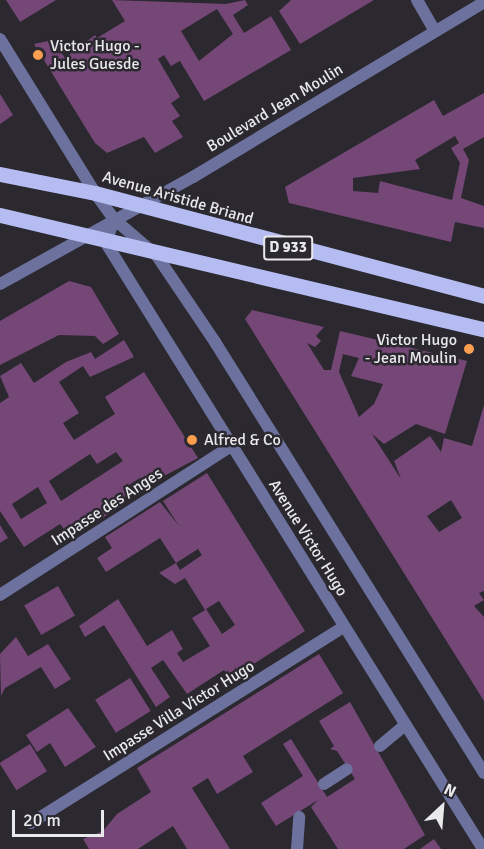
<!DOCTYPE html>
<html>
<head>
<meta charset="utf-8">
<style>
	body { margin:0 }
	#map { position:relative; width:484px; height:849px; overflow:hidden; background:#2b292f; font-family:Signika,sans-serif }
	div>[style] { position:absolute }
	.building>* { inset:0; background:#744776; transform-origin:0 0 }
	.service>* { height:12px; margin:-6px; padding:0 6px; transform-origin:6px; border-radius:6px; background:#6c729d }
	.minor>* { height:12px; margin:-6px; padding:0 6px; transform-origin:6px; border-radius:6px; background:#6c729d }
	.tertiary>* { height:12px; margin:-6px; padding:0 6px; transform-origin:6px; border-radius:6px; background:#6c729d }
	.primary>* { height:15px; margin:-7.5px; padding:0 7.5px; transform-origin:7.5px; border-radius:7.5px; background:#b4bcf2 }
	.dots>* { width:16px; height:16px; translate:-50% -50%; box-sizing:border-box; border:3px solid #2b292f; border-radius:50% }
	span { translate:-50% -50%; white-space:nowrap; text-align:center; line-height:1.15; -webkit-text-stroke:5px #2b292f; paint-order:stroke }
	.shield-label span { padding:2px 4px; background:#2b292f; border:2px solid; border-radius:4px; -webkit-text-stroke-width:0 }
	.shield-label { font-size:15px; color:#e9e8eb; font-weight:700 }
	.poi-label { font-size:16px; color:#e9e8eb }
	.left { translate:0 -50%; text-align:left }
	.right { translate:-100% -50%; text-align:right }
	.street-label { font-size:16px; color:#e9e8eb }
	.north { position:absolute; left:412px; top:777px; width:60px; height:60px; -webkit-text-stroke:4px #2b292f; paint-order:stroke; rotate:26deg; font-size:16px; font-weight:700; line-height:24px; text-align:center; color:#e9e8eb }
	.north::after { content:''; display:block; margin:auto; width:21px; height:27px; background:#e9e8eb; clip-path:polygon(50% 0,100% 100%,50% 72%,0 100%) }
	.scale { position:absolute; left:12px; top:810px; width:92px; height:27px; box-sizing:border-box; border:3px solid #e9e8eb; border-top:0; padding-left:8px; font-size:18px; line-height:21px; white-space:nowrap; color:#e9e8eb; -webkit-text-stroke:4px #2b292f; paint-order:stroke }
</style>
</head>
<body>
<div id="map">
	<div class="building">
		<div style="clip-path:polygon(6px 0,56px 0,20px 22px)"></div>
		<div style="clip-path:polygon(evenodd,112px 0,226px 4px,245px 0,248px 5px,233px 15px,244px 33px,271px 16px,291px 50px,204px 101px,180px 61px,171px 66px,164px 55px,158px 59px,180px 97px,171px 103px,180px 116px,172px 121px,183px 137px,155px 153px,144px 137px,107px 153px,95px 143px,34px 44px,53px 40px,65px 58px,95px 35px,97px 38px,125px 21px,112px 0,217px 9px,233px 34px,199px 61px,181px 31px,217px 9px)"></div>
		<div style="clip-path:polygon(291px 0,374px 0,300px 44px,279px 11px)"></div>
		<div style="clip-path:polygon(evenodd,484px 93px,484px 137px,463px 149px,469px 160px,461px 198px,484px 206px,484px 228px,455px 222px,451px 242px,289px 203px,285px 187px,434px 100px,443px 116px,484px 93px,455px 136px,459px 143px,451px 148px,460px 163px,452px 200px,380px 181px,378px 193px,353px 191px,353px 178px,420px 169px,415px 160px,455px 136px)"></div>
		<div style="clip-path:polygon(0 94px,13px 115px,0 124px)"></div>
		<div style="clip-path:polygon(69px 281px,91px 287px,119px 334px,103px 344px,95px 336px,59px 335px,0 365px,0 321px)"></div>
		<div style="clip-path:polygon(evenodd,252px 310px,324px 327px,316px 336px,321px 341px,315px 347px,307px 343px,324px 370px,331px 370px,340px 331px,467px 361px,445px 434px,416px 424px,384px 444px,372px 434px,401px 479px,394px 461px,430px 436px,441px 452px,444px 438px,472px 446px,484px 405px,484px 591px,479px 593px,484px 600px,474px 606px,484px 617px,484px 701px,245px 319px,252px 310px,343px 354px,359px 358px,351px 376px,383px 384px,374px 404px,359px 417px,339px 372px,343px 354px,252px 310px,451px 500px,462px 518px,439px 532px,427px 516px,451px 500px)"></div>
		<div style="clip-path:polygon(evenodd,124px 340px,134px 357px,90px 377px,83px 366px,59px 382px,79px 413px,63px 423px,74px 440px,115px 414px,105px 397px,144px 372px,198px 458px,145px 486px,140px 478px,129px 485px,134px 493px,121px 501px,123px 505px,80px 532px,74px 523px,64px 529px,60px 524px,24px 547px,0 511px,0 403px,9px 397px,0 376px,21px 363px,34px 383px,66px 362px,91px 352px,95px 359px,124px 340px,116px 452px,123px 461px,61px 501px,49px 481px,90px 454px,97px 464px,116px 452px,124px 340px,38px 487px,47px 503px,21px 519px,12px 504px,38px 487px)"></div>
		<div style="clip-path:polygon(evenodd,207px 473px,305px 631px,230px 679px,224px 670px,187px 694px,163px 660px,151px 668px,170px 697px,156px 707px,104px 625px,85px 637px,79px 626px,118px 599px,147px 646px,172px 630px,183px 649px,177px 653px,183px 662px,210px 646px,192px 618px,205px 610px,185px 578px,175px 584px,159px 573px,176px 563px,180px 570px,202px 555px,198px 549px,176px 563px,160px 538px,106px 572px,97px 558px,112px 548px,105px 537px,160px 502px,179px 526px,163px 501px,207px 473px,219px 601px,235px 625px,222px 634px,206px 609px,219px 601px)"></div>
		<div style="clip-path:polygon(0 525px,8px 538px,0 543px)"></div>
		<div style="left:58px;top:586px;width:34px;height:39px;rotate:60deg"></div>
		<div style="clip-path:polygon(16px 637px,28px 656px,48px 644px,71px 679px,55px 689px,41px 667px,5px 688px,1px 696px,0 654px)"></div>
		<div style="clip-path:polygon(319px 654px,343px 693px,243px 756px,253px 772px,217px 794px,208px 778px,192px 788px,230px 849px,187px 849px,173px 826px,138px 849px,89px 849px,83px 839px,103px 831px,117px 814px,151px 792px,137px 768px)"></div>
		<div style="left:130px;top:678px;width:39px;height:41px;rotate:58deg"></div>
		<div style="clip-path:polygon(350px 702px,425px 835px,404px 849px,338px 849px,311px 807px,318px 800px,276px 826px,261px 803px,303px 776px,283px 744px,291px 739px,327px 797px,355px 779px,337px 751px,330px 749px,334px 746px,319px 721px)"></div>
		<div style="clip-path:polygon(68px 708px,96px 747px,65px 767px,50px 743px,37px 752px,26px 735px)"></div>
		<div style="left:30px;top:744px;width:32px;height:36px;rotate:58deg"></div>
		<div style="clip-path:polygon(434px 839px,441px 849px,420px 849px)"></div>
	</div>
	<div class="service">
		<div style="left:0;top:595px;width:275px;rotate:-32.8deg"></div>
		<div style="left:380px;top:746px;width:33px;rotate:-40deg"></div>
		<div style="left:324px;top:784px;width:27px;rotate:-33deg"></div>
		<div style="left:297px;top:849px;width:32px;rotate:-86deg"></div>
	</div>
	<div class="minor">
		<div style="left:417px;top:0;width:36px;rotate:60deg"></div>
		<div style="left:0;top:284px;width:221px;rotate:-29deg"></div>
		<div style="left:193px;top:177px;width:340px;rotate:-31deg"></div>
		<div style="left:31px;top:823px;width:369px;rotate:-32.1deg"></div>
	</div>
	<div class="tertiary">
		<div style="left:0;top:39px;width:181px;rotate:58.3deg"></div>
		<div style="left:95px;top:193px;width:32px;rotate:54deg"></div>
		<div style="left:114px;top:219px;width:57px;rotate:40.7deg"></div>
		<div style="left:157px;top:256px;width:104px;rotate:56deg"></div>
		<div style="left:215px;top:342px;width:508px;rotate:58.03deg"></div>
		<div style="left:114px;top:219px;width:25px;rotate:108deg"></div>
		<div style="left:106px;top:243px;width:714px;rotate:58.11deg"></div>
	</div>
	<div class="primary">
		<div style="left:0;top:174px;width:97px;rotate:11.3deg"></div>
		<div style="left:95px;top:193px;width:402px;rotate:14.8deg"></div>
		<div style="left:0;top:215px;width:497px;rotate:13.3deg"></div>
	</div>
	<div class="dots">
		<div style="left:38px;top:55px;background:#fb9e50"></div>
		<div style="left:469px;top:349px;background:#fb9e50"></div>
		<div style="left:192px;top:440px;background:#fb9e50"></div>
	</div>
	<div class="shield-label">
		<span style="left:288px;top:248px">D 933</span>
	</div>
	<div class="poi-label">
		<span class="left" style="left:50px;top:55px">Victor Hugo -<br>Jules Guesde</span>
		<span class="right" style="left:457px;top:349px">Victor Hugo<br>- Jean Moulin</span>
		<span class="left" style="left:204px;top:440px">Alfred &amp; Co</span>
	</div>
	<div class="street-label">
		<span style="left:275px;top:108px;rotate:-31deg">Boulevard Jean Moulin</span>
		<span style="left:178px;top:198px;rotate:16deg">Avenue Aristide Briand</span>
		<span style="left:107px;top:507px;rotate:-33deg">Impasse des Anges</span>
		<span style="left:308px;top:538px;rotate:58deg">Avenue Victor Hugo</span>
		<span style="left:179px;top:711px;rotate:-32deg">Impasse Villa Victor Hugo</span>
	</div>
	<div class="north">N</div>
	<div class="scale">20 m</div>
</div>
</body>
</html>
